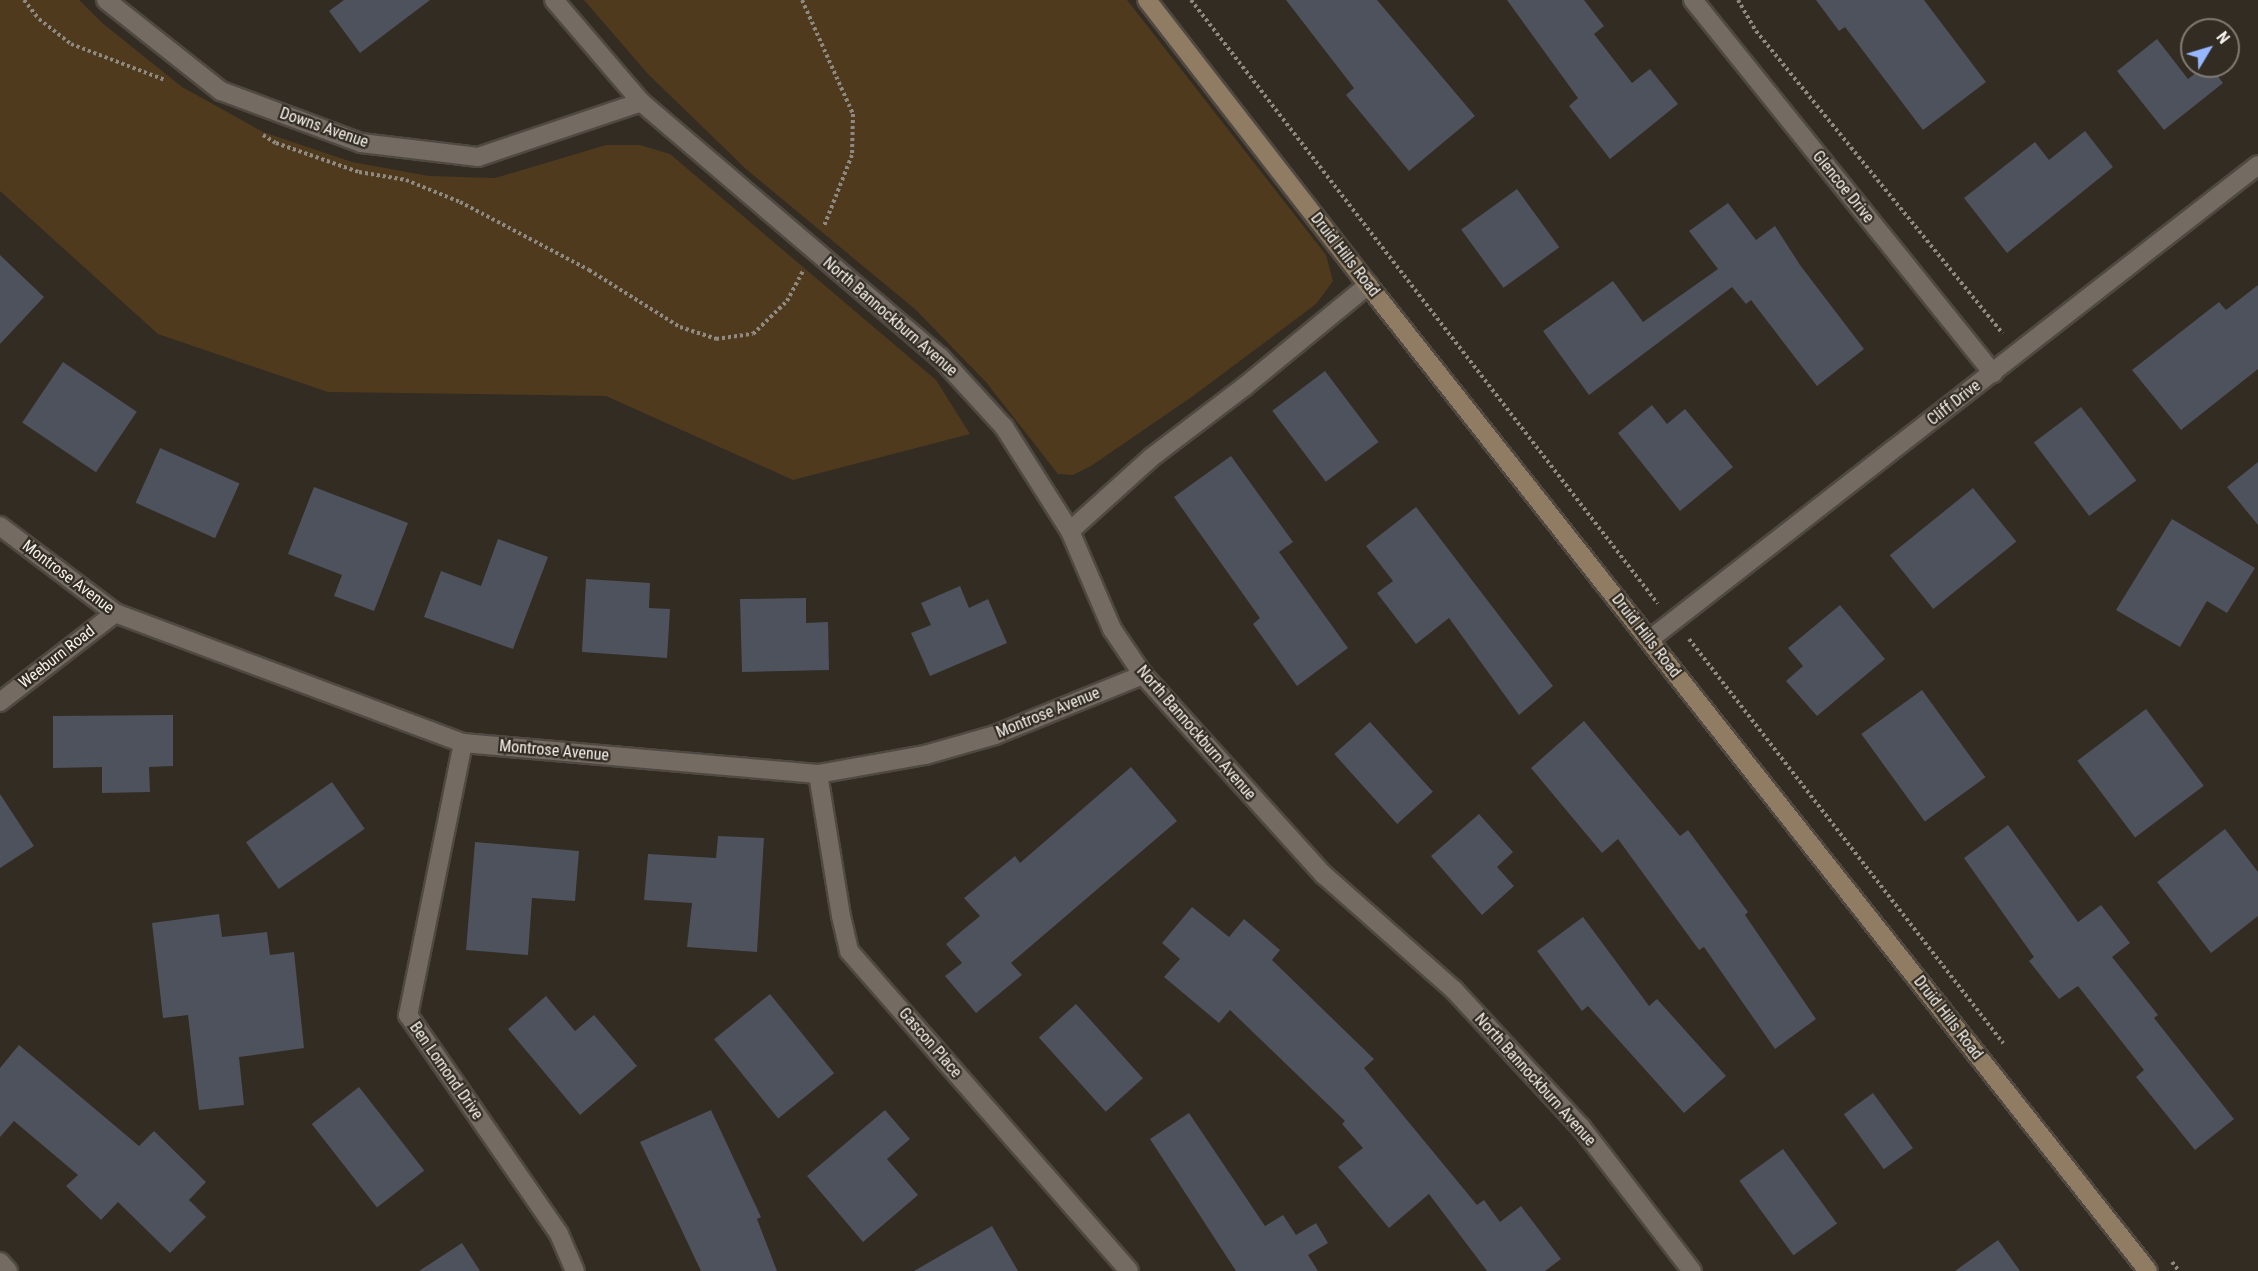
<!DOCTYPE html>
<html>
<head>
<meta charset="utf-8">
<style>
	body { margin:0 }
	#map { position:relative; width:2258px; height:1271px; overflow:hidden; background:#322c23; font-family:"Roboto Condensed",sans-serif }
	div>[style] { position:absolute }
	.green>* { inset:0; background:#4f3a1d }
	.building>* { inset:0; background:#4d525c; transform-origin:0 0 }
	.path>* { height:4px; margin-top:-2px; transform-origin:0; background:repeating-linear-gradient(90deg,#8e8981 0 3px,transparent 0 6px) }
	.roads { filter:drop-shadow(2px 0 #4f4942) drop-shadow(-2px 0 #4f4942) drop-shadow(0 2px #4f4942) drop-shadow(0 -2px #4f4942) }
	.street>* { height:18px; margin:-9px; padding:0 9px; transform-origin:9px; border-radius:9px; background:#746c63 }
	.secondary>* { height:18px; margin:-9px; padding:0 9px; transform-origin:9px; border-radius:9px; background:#8f7c62 }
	span { translate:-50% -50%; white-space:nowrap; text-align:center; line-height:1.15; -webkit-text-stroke:4.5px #322c23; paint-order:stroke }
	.street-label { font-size:16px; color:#f6f2ec }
	.north { position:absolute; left:2180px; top:18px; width:60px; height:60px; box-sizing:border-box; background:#322c23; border:2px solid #807b73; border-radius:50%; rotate:52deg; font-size:16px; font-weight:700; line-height:24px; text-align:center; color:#f6f2ec }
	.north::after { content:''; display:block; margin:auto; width:21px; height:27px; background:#96b6fd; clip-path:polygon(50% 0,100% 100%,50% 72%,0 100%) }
</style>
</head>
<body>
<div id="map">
	<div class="green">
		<div style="clip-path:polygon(0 0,79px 0,101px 22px,182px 87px,263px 132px,352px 162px,429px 176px,495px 178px,606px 145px,640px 145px,670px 154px,936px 380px,970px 434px,793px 480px,606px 396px,328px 392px,158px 334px,0 191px)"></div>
		<div style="clip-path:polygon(584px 0,1127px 0,1326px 255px,1333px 281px,1316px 304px,1193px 396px,1091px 466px,1073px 475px,1058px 474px,986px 382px,916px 310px,746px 169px,648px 74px)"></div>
	</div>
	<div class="building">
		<div style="clip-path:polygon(344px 0,430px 0,360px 53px,329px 11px)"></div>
		<div style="clip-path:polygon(1286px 0,1377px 0,1475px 116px,1409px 171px,1346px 95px,1354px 88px)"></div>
		<div style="clip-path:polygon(1507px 0,1584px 0,1604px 26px,1594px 34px,1632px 83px,1650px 69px,1678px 104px,1610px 159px,1569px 106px,1578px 98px)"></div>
		<div style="clip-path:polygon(1816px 0,1924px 0,1986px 82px,1923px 130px,1845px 27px,1839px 31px)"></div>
		<div style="clip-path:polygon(2157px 39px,2188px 79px,2205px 66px,2210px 66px,2223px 83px,2164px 130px,2117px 71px)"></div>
		<div style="clip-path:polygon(2085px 131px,2113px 167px,2007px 253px,1964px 198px,2035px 142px,2049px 160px)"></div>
		<div style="left:1517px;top:189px;width:72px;height:69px;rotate:54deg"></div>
		<div style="clip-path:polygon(1728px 203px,1756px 240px,1775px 226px,1800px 265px,1864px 349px,1817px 386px,1751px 300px,1746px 304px,1732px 287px,1589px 395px,1543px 331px,1613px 281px,1643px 322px,1718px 269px,1689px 231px)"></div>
		<div style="clip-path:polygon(0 255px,44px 297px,0 344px)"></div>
		<div style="clip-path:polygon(2258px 285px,2258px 369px,2181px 430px,2132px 370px,2219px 302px,2226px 310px)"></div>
		<div style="left:63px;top:362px;width:89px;height:73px;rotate:34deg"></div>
		<div style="left:1325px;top:371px;width:89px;height:66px;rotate:53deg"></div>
		<div style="clip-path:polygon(1652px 405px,1667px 424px,1685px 409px,1733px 467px,1680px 511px,1618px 433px)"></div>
		<div style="left:2081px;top:407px;width:92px;height:59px;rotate:53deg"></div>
		<div style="left:160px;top:448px;width:87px;height:60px;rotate:24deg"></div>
		<div style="clip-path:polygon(1231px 456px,1293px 542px,1279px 552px,1348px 648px,1297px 686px,1253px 624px,1260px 618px,1174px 497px)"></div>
		<div style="clip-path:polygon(2258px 462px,2258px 525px,2227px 487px)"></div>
		<div style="clip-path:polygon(314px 487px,408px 523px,374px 611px,334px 596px,342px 575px,288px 554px)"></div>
		<div style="left:1973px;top:488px;width:69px;height:107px;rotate:51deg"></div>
		<div style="clip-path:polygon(1416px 507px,1553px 686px,1519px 715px,1449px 618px,1416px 644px,1377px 593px,1393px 581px,1366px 546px)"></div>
		<div style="clip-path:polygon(2172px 519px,2255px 568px,2227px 613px,2207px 601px,2180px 647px,2116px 610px)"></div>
		<div style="clip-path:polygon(498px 539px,548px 557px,513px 649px,424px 617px,441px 571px,481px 586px)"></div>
		<div style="clip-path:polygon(586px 579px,650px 583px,649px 608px,670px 609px,667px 658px,582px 652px)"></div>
		<div style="clip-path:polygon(960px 586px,969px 608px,988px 599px,1007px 643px,930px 676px,911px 633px,931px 625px,921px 603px)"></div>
		<div style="clip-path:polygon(806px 598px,806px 623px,828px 622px,829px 670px,742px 672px,740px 599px)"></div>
		<div style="clip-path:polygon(1840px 605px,1885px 659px,1817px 716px,1786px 681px,1803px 666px,1788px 648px)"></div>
		<div style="left:1922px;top:690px;width:108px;height:75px;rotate:54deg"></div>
		<div style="left:2146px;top:709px;width:96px;height:86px;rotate:53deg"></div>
		<div style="clip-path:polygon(173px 715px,173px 766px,149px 767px,150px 792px,102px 793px,102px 767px,53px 768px,53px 716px)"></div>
		<div style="clip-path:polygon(1584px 721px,1680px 836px,1688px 830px,1748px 912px,1745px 915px,1816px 1019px,1775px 1049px,1704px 947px,1699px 950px,1618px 839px,1602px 853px,1531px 768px)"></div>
		<div style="left:1370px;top:722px;width:94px;height:48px;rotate:48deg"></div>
		<div style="clip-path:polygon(1131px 767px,1177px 821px,1011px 963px,1022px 975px,976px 1013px,945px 976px,962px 963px,946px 944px,980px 916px,964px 898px,1015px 856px,1020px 863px)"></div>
		<div style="left:332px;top:782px;width:57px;height:105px;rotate:55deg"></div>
		<div style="clip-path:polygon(0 794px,34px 846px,0 868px)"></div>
		<div style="clip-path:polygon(1479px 814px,1513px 852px,1497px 867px,1514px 886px,1482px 915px,1431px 856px)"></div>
		<div style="clip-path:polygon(2008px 825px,2078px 922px,2101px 905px,2130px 943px,2112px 957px,2158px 1015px,2154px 1018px,2234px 1119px,2195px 1150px,2136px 1077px,2144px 1070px,2078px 986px,2059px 999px,2029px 961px,2034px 957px,1964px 858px)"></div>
		<div style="clip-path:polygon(2225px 829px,2258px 872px,2258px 916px,2211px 953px,2157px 882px)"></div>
		<div style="clip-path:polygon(718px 836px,764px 838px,757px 952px,687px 947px,692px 903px,644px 900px,648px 854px,716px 858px)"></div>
		<div style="clip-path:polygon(475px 842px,579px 851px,575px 901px,532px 898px,528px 955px,466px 950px)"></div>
		<div style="clip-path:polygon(1192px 907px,1229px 937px,1244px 919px,1280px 950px,1272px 960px,1374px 1059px,1364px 1068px,1477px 1205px,1484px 1200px,1500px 1222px,1521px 1206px,1561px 1259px,1545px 1271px,1487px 1271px,1429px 1194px,1389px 1228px,1338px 1167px,1363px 1148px,1342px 1124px,1345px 1121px,1230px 1010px,1219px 1023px,1164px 977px,1180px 959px,1162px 943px)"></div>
		<div style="clip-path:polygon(219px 914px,222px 937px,267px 932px,270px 955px,294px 952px,304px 1048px,239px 1057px,244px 1105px,199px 1110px,188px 1015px,163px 1018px,152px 923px)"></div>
		<div style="clip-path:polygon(1583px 917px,1649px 1006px,1657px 999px,1726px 1076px,1684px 1113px,1588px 1006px,1582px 1011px,1537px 951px)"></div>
		<div style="left:770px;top:994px;width:102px;height:72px;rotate:51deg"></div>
		<div style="clip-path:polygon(546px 996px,575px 1031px,594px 1015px,637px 1066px,580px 1115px,508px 1029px)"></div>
		<div style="left:1076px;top:1004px;width:100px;height:50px;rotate:48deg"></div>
		<div style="clip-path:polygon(19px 1045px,139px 1146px,154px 1131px,206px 1182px,189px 1200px,206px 1217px,170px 1253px,118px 1202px,101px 1220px,66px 1186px,78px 1175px,14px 1121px,0 1137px,0 1068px)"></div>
		<div style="left:359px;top:1087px;width:106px;height:60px;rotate:52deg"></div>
		<div style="left:1873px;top:1093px;width:68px;height:36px;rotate:54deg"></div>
		<div style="clip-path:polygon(711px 1110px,761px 1217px,757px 1219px,777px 1271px,701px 1271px,640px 1142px)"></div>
		<div style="clip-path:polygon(885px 1110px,910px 1139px,887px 1159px,918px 1195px,863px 1242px,807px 1176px)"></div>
		<div style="clip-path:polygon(1189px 1113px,1265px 1226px,1283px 1215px,1296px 1235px,1316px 1223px,1328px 1243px,1308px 1255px,1318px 1271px,1236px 1271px,1150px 1139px)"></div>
		<div style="left:1783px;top:1149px;width:92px;height:54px;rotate:54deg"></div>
		<div style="clip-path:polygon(992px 1226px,1018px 1271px,914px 1271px)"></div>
		<div style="clip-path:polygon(1998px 1240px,2020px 1271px,1955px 1271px)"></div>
		<div style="clip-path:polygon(462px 1243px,480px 1271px,419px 1271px)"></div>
	</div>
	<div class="path">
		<div style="left:24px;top:0;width:24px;rotate:52deg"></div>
		<div style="left:39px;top:19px;width:41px;rotate:38deg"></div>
		<div style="left:71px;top:44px;width:101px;rotate:21deg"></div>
		<div style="left:802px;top:0;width:125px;rotate:65.9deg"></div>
		<div style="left:853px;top:114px;width:41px;rotate:91.4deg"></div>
		<div style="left:852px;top:155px;width:76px;rotate:111.5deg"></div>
		<div style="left:1191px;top:0;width:763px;rotate:52.29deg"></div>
		<div style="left:1738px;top:0;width:36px;rotate:60deg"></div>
		<div style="left:1756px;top:31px;width:390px;rotate:50.8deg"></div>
		<div style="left:263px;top:135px;width:15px;rotate:32deg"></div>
		<div style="left:276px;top:143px;width:88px;rotate:19.3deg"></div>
		<div style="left:359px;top:172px;width:48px;rotate:9.7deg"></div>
		<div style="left:406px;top:180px;width:58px;rotate:22.2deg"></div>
		<div style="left:460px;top:202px;width:146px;rotate:27.8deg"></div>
		<div style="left:589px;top:270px;width:107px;rotate:32.1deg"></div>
		<div style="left:680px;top:327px;width:38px;rotate:18deg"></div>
		<div style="left:716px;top:339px;width:37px;rotate:-8deg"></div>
		<div style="left:753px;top:334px;width:47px;rotate:-44.1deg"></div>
		<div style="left:787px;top:301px;width:34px;rotate:-62deg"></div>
		<div style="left:1689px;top:639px;width:512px;rotate:52.14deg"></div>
		<div style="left:2172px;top:1262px;width:11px;rotate:52deg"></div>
	</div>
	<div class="roads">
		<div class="street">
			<div style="left:106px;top:0;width:147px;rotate:38.4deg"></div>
			<div style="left:221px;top:91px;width:149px;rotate:20.4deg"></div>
			<div style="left:361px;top:143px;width:118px;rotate:6.8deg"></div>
			<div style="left:478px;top:157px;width:172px;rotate:-18.6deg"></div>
			<div style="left:554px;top:0;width:134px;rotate:49.5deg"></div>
			<div style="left:641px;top:102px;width:393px;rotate:40.5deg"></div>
			<div style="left:940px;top:357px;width:95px;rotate:47.6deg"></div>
			<div style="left:1004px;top:427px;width:123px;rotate:57.6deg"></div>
			<div style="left:1070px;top:531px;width:107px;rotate:66.8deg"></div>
			<div style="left:1112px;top:629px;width:55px;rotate:56deg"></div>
			<div style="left:1143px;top:675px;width:270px;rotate:47.9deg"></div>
			<div style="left:1324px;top:875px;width:174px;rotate:41.5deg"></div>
			<div style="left:1454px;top:990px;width:187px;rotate:47.2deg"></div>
			<div style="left:1581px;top:1127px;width:182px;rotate:52.4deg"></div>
			<div style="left:1693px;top:0;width:479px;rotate:51.2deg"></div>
			<div style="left:0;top:526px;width:144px;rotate:37.1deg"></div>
			<div style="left:115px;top:613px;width:371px;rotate:20.5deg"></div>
			<div style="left:463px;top:743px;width:356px;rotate:5deg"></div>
			<div style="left:818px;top:774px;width:109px;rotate:-10.1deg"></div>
			<div style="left:925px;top:755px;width:73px;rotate:-15.9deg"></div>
			<div style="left:995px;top:735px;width:160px;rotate:-22.1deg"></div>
			<div style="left:1070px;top:531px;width:110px;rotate:-42.1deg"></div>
			<div style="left:1152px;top:457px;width:116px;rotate:-37.3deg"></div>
			<div style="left:1244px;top:387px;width:161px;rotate:-39.4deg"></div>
			<div style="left:1649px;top:640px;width:772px;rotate:-37.95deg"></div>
			<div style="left:0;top:702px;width:145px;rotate:-37.7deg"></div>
			<div style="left:463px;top:743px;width:278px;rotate:101.4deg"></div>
			<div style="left:408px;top:1015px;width:266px;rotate:55.4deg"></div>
			<div style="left:559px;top:1234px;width:40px;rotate:66.6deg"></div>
			<div style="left:818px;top:774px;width:144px;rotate:80.8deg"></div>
			<div style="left:841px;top:916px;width:36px;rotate:77deg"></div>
			<div style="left:849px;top:951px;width:425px;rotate:48.8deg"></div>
			<div style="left:0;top:1262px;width:12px;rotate:48deg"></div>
		</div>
		<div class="secondary">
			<div style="left:1147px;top:0;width:361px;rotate:52.2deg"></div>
			<div style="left:1368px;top:285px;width:1257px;rotate:51.65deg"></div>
		</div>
	</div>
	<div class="street-label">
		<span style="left:324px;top:128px;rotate:19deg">Downs Avenue</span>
		<span style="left:1843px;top:187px;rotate:51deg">Glencoe Drive</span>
		<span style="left:1345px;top:255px;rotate:52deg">Druid Hills Road</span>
		<span style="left:890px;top:317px;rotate:41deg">North Bannockburn Avenue</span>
		<span style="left:1954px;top:403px;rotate:-38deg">Cliff Drive</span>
		<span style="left:68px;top:577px;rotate:37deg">Montrose Avenue</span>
		<span style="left:1646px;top:636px;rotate:52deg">Druid Hills Road</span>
		<span style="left:57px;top:657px;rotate:-38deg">Weeburn Road</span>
		<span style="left:1048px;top:713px;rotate:-22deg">Montrose Avenue</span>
		<span style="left:1196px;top:733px;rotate:49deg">North Bannockburn Avenue</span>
		<span style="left:554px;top:751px;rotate:5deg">Montrose Avenue</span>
		<span style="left:1948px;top:1018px;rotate:52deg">Druid Hills Road</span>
		<span style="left:930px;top:1043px;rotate:49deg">Gascon Place</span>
		<span style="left:446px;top:1071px;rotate:55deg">Ben Lomond Drive</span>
		<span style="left:1535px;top:1080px;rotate:48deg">North Bannockburn Avenue</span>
	</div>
	<div class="north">N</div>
</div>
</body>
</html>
